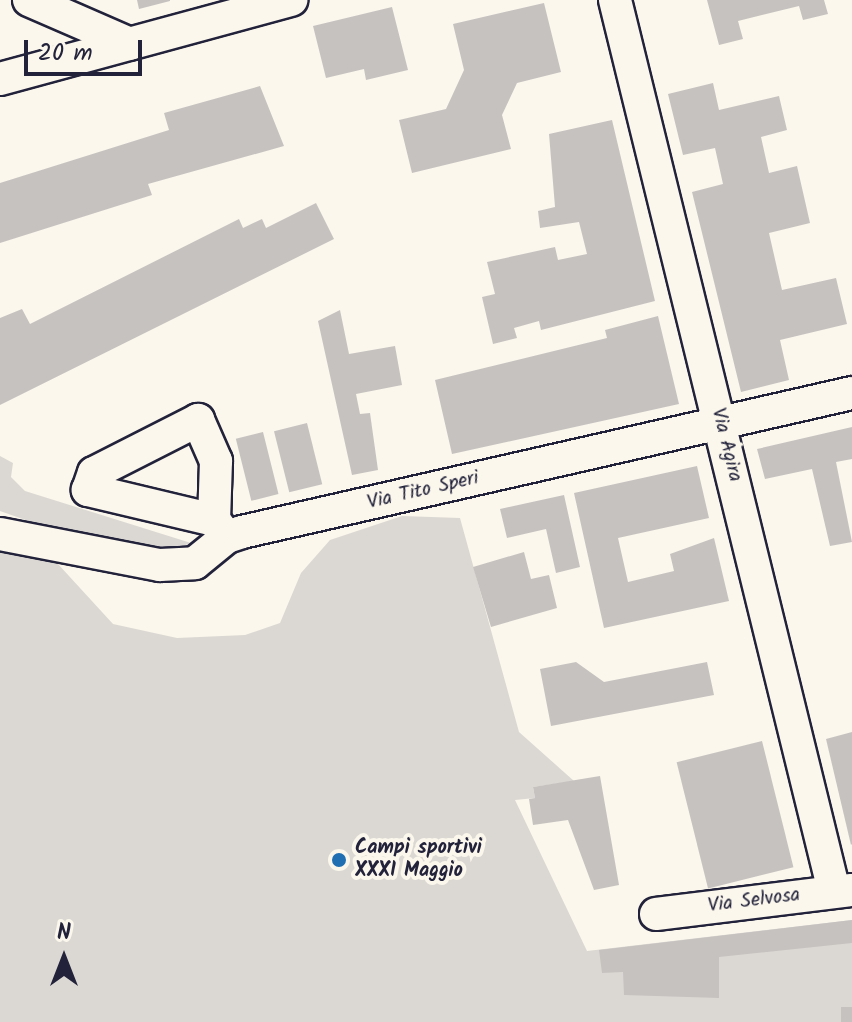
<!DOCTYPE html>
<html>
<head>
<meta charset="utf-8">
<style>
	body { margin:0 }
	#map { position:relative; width:852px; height:1022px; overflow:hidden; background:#fbf7ec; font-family:Kalam,sans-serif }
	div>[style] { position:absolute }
	.green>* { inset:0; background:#dbd8d3 }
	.building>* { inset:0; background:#c6c2c0; transform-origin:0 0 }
	.roads { filter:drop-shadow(2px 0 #22223b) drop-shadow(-2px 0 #22223b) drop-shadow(0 2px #22223b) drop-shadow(0 -2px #22223b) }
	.minor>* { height:32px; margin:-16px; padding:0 16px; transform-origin:16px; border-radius:16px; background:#fbf7ec }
	.dots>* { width:22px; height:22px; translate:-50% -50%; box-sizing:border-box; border:4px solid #fbf7ec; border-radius:50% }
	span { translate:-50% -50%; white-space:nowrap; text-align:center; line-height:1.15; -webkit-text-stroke:8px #fbf7ec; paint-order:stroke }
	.street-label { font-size:20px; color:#22223b }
	.poi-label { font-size:20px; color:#22223b; font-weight:700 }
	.left { translate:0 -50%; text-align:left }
	.north { position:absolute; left:24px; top:918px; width:80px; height:80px; -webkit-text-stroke:6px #fbf7ec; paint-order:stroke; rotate:0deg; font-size:22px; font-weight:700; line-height:32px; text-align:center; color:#22223b }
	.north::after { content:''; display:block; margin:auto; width:28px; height:36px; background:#22223b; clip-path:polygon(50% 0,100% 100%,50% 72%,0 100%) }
	.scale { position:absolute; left:24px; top:40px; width:118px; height:36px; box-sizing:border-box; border:4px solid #22223b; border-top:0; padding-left:10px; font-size:24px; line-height:28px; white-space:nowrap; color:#22223b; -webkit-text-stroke:6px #fbf7ec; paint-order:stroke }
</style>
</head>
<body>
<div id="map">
	<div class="green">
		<div style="clip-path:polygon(0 456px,13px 463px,11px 477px,25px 491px,191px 543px,172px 550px,121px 543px,57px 531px,0 511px)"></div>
		<div style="clip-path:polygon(402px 516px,460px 518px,519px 732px,574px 781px,533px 787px,535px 798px,515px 800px,587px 951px,852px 920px,852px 1022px,0 1022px,0 547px,58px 564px,113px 624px,177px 638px,245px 635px,280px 623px,301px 573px,330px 540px)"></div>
	</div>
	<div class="building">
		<div style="clip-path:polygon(137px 0,170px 0,170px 1px,139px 9px)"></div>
		<div style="clip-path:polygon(707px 0,824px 0,828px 14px,803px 20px,799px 6px,738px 21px,743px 39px,719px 45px)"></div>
		<div style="clip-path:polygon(544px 3px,561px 72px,517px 83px,502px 115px,511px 149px,412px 173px,399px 120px,446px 109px,464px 70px,453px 24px)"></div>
		<div style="clip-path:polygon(392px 7px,408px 70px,366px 80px,364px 69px,326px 78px,313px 26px)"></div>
		<div style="clip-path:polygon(713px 83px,719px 110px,779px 96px,787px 130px,761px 137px,769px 173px,797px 166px,810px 223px,769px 233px,782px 290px,836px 278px,847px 324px,780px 340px,789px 380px,741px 392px,692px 192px,723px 184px,715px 148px,683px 155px,668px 94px)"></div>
		<div style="clip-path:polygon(260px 86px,284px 146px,148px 184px,152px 195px,0 243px,0 183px,169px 130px,164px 113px)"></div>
		<div style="clip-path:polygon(612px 120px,655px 301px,541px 330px,539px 321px,514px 328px,517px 338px,493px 344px,482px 297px,495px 294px,487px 262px,555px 247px,558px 260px,587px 254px,579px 222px,540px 228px,538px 211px,555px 207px,549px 134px)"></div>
		<div style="clip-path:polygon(316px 203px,334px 239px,0 405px,0 318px,22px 309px,30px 324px,239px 219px,243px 228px,262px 219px,266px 228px)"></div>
		<div style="clip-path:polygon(340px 310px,349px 354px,395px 346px,402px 385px,356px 394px,360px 414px,370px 413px,378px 470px,352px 475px,318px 321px)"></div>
		<div style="clip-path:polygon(658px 316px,679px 404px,452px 454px,435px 380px,607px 338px,605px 330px)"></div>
		<div style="left:307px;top:423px;width:63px;height:34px;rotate:76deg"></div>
		<div style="clip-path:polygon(852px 427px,852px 459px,836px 462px,852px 542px,830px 546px,812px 469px,765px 479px,757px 449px)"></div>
		<div style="left:263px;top:432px;width:64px;height:28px;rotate:76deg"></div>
		<div style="clip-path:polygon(697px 466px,709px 518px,618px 538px,628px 582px,674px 571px,670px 554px,714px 538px,729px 601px,604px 628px,574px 493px)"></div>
		<div style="clip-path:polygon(564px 495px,580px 567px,556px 573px,546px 529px,507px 538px,500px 509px)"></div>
		<div style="clip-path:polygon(524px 552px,531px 579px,549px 575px,557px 608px,491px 627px,473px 567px)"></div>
		<div style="clip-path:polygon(576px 662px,604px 682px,707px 662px,714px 695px,551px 726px,540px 669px)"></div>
		<div style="clip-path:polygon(852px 732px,852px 844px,851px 845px,826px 739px)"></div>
		<div style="left:762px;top:741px;width:130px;height:88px;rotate:76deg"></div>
		<div style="clip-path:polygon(600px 776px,619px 885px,594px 890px,568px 820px,533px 825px,529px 799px,535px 798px,533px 787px)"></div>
		<div style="clip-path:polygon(852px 920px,852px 943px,719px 957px,719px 998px,624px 995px,623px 972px,602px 973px,599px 950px)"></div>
		<div style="left:841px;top:1007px;width:11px;height:15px"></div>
	</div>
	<div class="roads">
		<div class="minor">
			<div style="left:29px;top:0;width:110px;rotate:23.5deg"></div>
			<div style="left:615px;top:0;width:918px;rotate:76.19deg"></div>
			<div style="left:0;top:79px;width:302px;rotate:-15.2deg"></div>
			<div style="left:214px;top:520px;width:130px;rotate:-166.6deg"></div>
			<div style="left:88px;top:490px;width:18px;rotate:-71deg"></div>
			<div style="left:94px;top:473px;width:117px;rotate:-27deg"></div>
			<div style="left:198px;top:420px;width:45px;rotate:66.3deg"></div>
			<div style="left:216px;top:461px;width:59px;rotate:91.9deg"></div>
			<div style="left:214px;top:520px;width:21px;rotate:53deg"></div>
			<div style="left:0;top:534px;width:163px;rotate:11deg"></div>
			<div style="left:160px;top:565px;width:35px;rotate:-3deg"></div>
			<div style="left:195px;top:563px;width:41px;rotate:-39.1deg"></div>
			<div style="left:227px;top:537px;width:16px;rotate:-18deg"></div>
			<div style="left:242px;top:532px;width:626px;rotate:-12.84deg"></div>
			<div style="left:656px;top:914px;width:197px;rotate:-7deg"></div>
		</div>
	</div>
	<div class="dots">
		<div style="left:339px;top:860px;background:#1f6fb2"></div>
	</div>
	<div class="street-label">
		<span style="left:726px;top:445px;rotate:76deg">Via Agira</span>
		<span style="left:423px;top:491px;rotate:-13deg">Via Tito Speri</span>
		<span style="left:754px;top:901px;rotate:-7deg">Via Selvosa</span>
	</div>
	<div class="poi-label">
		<span class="left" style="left:355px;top:860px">Campi sportivi<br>XXXI Maggio</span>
	</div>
	<div class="north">N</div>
	<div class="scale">20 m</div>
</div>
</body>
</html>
